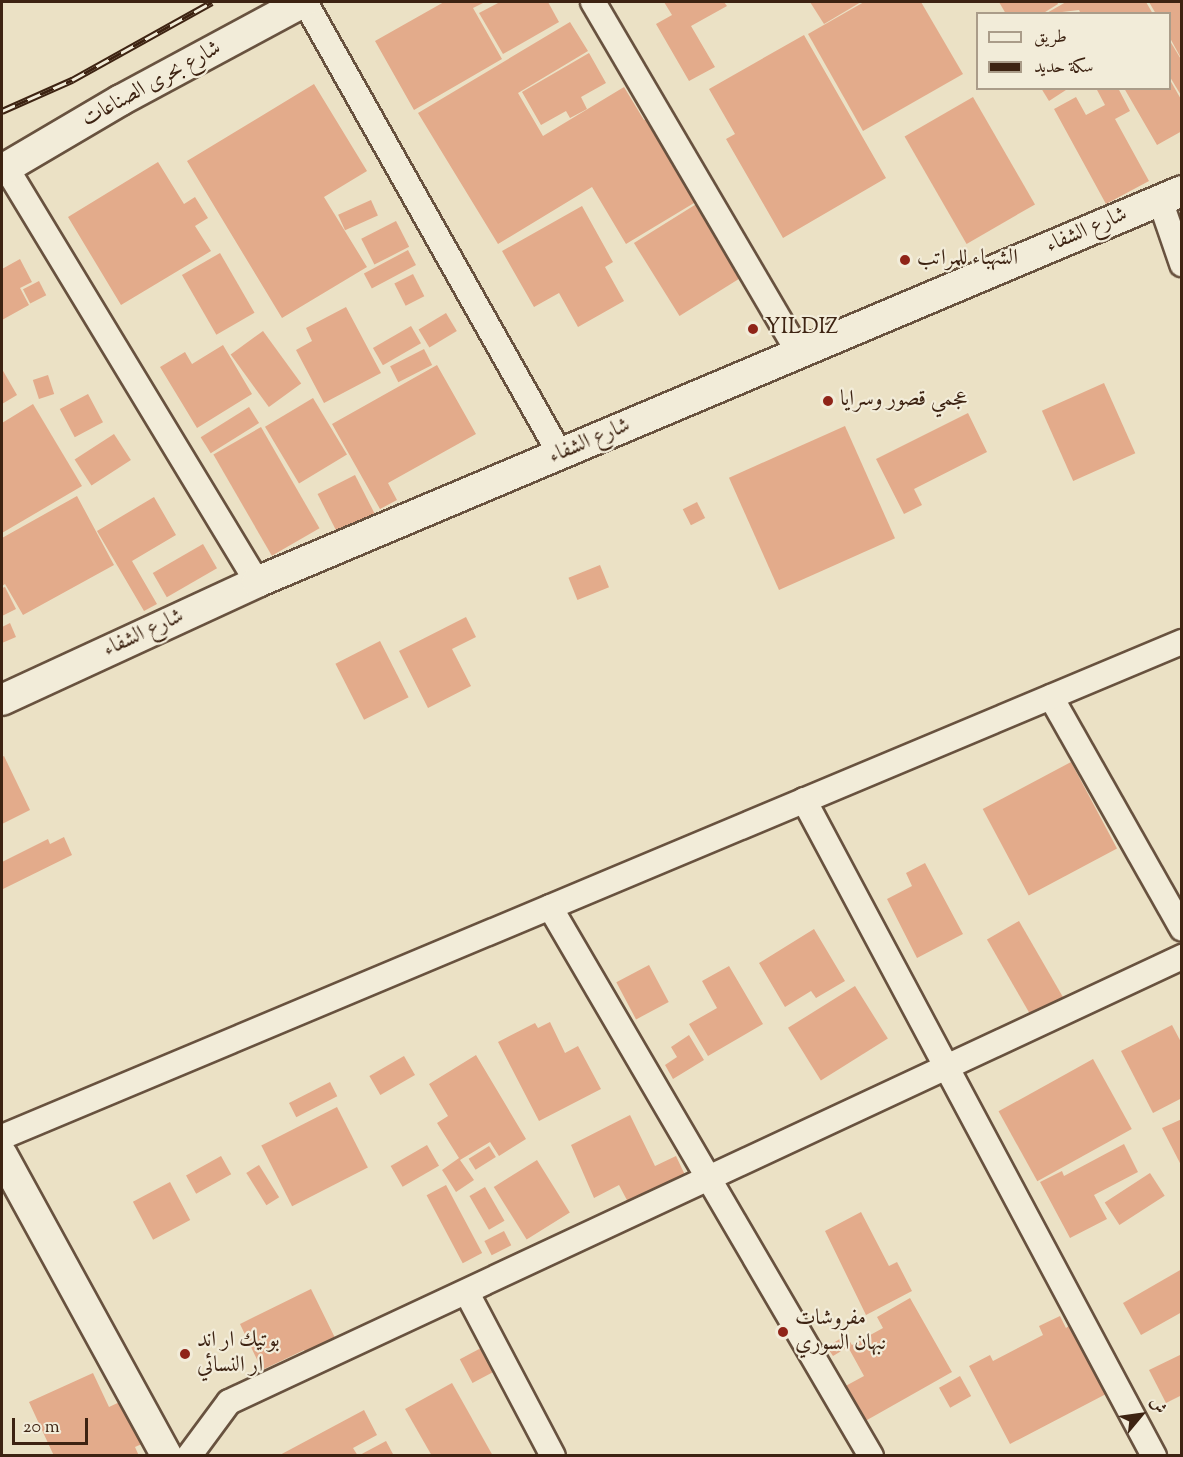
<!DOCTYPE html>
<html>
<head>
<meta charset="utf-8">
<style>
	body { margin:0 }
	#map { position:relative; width:1183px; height:1457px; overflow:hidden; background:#ebe1c5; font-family:"Sorts Mill Goudy",Amiri,serif }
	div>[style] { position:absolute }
	.building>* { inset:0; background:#e3ab8b; transform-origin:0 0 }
	.roads { filter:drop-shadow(2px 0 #68523f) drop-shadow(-2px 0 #68523f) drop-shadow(0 2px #68523f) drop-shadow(0 -2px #68523f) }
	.minor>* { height:24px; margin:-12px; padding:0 12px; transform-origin:12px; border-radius:12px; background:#f2ecd9 }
	.tertiary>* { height:30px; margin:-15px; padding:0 15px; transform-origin:15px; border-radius:15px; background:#f2ecd9 }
	.rail>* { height:7px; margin-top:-3.5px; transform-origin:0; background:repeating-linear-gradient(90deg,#f2ecd9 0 14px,#3d2312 0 28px); box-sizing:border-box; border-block:2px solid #3d2312 }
	.dots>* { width:16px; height:16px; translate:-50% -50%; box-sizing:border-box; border:3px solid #f2ecd9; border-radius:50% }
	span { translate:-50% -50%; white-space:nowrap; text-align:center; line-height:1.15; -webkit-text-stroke:4.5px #f2ecd9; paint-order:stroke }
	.street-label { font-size:22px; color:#3d2312 }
	.poi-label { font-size:22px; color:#3d2312 }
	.left { translate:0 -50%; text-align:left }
	.frame { position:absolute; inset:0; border:3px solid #3d2312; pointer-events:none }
	.legend { position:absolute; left:976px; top:12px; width:195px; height:78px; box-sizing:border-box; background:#f2ecd9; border:2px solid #aa9c89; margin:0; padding:8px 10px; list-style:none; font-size:18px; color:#3d2312 }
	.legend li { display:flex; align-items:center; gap:12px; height:30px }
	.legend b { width:30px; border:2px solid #aa9c89 }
	.north { position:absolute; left:1111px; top:1385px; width:60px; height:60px; -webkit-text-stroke:4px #f2ecd9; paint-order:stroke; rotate:61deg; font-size:16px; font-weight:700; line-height:24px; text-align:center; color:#3d2312 }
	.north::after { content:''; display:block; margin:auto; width:21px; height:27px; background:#3d2312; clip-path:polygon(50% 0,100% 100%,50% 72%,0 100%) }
	.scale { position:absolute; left:12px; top:1418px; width:76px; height:27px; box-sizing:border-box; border:3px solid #3d2312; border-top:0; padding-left:8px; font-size:18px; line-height:21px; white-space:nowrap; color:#3d2312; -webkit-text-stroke:4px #f2ecd9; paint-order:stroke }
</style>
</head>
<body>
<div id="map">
	<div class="building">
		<div style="clip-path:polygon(444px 2px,485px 2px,473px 8px,502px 59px,414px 110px,375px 41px)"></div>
		<div style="clip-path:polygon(500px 2px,548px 2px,559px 22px,503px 54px,479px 13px)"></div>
		<div style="clip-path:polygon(664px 2px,724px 2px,727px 6px,691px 26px,715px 67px,689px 81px,656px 24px,672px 15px)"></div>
		<div style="clip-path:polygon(810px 2px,861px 2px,824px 24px)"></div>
		<div style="clip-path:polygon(864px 2px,921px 2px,963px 74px,863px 131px,808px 34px)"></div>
		<div style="clip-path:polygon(999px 2px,1057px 2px,1058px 4px,1042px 14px,1006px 14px)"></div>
		<div style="clip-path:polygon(1066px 2px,1146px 2px,1153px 14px,1081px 14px,1079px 10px,1045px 14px)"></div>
		<div style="clip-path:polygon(1149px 2px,1182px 2px,1182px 60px,1170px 38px,1170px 14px,1156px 14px)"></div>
		<div style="clip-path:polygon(570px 22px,588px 51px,518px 93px,543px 136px,624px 87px,644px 120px,654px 114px,704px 197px,626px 244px,592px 187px,498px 244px,418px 113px)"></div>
		<div style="clip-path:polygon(804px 35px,886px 178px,783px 238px,726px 139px,735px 134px,709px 89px)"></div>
		<div style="clip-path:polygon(1170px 41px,1182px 61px,1182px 97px,1170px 77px)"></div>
		<div style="clip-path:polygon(589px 53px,606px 83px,581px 97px,587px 109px,570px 118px,566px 111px,541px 125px,522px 92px)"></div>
		<div style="clip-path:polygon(1170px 80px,1182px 101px,1182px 131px,1157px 145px,1124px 88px,1170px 88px)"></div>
		<div style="clip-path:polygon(314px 84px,367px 171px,324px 197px,367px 267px,282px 318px,187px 161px)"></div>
		<div style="clip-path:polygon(1041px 88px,1069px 88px,1049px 101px)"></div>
		<div style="clip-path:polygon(1096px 88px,1118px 88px,1130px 111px,1115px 119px,1149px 181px,1106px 204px,1054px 109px,1076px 97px,1086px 115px,1105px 105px)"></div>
		<div style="left:973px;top:97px;width:124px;height:79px;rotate:60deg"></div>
		<div style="clip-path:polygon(158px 162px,184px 204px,195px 197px,208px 218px,195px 226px,211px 251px,121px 305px,68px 217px)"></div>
		<div style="left:706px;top:198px;width:86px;height:85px;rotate:58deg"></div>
		<div style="left:371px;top:200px;width:17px;height:36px;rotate:66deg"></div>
		<div style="clip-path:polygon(582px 206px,613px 262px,605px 267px,624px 301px,578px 327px,559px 293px,534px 307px,502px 251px)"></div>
		<div style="left:396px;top:221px;width:29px;height:39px;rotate:63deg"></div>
		<div style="left:408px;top:250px;width:17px;height:50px;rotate:62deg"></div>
		<div style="left:220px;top:253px;width:69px;height:44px;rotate:60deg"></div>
		<div style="clip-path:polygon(20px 259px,32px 282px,20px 288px,29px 305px,2px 320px,2px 269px)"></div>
		<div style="left:413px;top:274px;width:25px;height:21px;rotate:63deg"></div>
		<div style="left:39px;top:281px;width:16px;height:18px;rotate:63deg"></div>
		<div style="clip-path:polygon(346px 307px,381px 373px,324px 403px,296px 350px,312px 341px,306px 328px)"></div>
		<div style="left:446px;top:313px;width:21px;height:32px;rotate:59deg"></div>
		<div style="left:411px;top:326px;width:20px;height:44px;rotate:60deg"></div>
		<div style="left:263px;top:331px;width:65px;height:40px;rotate:54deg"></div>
		<div style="clip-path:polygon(223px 345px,252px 394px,197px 428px,160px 367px,185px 352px,192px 364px)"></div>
		<div style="left:424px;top:349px;width:18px;height:38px;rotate:63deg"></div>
		<div style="clip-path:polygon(437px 365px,476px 434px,388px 483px,397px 500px,380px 509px,332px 424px)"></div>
		<div style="clip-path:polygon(2px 369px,17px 395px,2px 404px)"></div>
		<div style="left:48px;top:375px;width:20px;height:16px;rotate:72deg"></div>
		<div style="left:1104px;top:383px;width:77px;height:68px;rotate:66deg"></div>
		<div style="left:88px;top:394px;width:32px;height:32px;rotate:62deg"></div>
		<div style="left:313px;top:398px;width:66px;height:56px;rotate:59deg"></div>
		<div style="clip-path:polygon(33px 404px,82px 486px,2px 533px,2px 423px)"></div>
		<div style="left:249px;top:407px;width:19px;height:57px;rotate:58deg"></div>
		<div style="clip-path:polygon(968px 413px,987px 452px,914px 489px,922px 505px,904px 514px,876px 459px)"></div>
		<div style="left:845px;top:426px;width:123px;height:127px;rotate:66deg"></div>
		<div style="left:261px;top:427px;width:117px;height:55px;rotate:60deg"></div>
		<div style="left:114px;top:434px;width:31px;height:47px;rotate:57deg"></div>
		<div style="left:355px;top:475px;width:46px;height:42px;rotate:63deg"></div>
		<div style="clip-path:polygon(77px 496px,114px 565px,23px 615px,5px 584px,2px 586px,2px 538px)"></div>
		<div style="clip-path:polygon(154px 497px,176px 535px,132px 561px,157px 604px,144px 611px,97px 531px)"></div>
		<div style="left:697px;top:502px;width:18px;height:16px;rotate:63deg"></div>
		<div style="left:203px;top:544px;width:28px;height:58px;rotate:60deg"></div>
		<div style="left:600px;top:565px;width:24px;height:34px;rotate:68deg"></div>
		<div style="clip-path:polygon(5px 587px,16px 609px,2px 616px,2px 588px)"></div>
		<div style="clip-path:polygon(466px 617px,476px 637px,452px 649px,471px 686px,428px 708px,399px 651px)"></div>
		<div style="clip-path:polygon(10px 623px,16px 637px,2px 643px,2px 627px)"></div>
		<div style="left:380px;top:641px;width:63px;height:50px;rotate:63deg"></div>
		<div style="clip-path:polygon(4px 756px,30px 810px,2px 824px,2px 757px)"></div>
		<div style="left:1071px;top:762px;width:98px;height:100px;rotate:62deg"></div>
		<div style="clip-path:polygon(64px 837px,72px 855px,3px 889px,2px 862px,48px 839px,50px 844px)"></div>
		<div style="clip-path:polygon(925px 863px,963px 934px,917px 958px,887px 899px,912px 886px,906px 873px)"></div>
		<div style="left:1019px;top:921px;width:91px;height:37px;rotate:60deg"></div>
		<div style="clip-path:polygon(814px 929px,845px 981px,816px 998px,811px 991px,785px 1007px,759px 963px)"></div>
		<div style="left:649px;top:965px;width:42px;height:37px;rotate:62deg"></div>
		<div style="clip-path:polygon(729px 966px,763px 1024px,708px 1056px,689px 1024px,717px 1008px,702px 981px)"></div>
		<div style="left:855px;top:986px;width:62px;height:79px;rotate:58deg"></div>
		<div style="clip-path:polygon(550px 1022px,565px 1053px,578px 1046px,601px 1089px,539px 1121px,498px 1042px,535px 1023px,538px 1028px)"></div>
		<div style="clip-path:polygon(1172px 1025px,1182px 1044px,1182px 1098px,1153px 1113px,1121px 1051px)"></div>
		<div style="clip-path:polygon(689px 1035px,704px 1060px,673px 1079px,665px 1065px,677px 1057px,671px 1047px)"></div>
		<div style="clip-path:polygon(476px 1055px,526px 1139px,499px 1156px,490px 1142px,460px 1160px,474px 1180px,456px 1192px,442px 1170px,459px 1158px,437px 1123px,448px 1116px,429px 1084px)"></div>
		<div style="left:404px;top:1056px;width:22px;height:40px;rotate:60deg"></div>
		<div style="left:1093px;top:1059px;width:80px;height:108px;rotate:61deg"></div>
		<div style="left:330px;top:1082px;width:16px;height:46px;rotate:63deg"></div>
		<div style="left:337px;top:1107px;width:68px;height:85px;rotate:63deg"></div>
		<div style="clip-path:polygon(630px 1115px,655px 1166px,676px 1156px,685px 1175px,629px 1204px,619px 1185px,594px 1198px,571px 1145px)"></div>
		<div style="clip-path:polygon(1182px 1119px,1182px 1167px,1162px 1128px)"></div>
		<div style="clip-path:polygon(1124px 1144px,1138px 1172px,1094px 1195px,1107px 1219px,1070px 1238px,1040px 1182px,1062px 1171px,1064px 1176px)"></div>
		<div style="left:427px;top:1145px;width:24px;height:42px;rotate:60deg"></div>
		<div style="left:489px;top:1146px;width:13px;height:24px;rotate:58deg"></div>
		<div style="left:221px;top:1156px;width:21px;height:40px;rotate:61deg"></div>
		<div style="left:537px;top:1160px;width:62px;height:51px;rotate:58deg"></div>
		<div style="left:259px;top:1165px;width:38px;height:15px;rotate:58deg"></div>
		<div style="left:1150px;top:1173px;width:27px;height:54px;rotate:57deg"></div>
		<div style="left:170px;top:1182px;width:43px;height:42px;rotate:62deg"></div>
		<div style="left:446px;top:1185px;width:77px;height:22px;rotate:62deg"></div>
		<div style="left:485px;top:1187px;width:39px;height:18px;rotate:60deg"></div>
		<div style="clip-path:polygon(861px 1212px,889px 1266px,897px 1262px,912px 1291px,866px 1315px,825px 1231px)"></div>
		<div style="left:504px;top:1231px;width:16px;height:22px;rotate:63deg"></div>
		<div style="clip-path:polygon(1182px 1269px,1182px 1312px,1141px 1335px,1123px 1303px)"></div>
		<div style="clip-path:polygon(311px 1289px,340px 1348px,310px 1363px,304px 1350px,262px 1370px,240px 1324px)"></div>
		<div style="clip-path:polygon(910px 1298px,952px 1372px,860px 1424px,840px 1389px,864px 1376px,848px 1347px,833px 1356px,827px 1347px,846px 1335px,852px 1345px,883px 1328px,877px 1317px)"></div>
		<div style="clip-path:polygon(1060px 1316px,1066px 1328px,1070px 1325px,1106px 1394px,1010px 1444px,969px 1366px,990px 1355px,993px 1361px,1043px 1335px,1039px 1326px)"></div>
		<div style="left:481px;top:1348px;width:27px;height:24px;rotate:62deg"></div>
		<div style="clip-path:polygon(1182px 1354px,1182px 1395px,1166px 1403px,1149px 1370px)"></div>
		<div style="clip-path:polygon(93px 1373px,109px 1407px,124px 1400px,144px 1443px,135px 1447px,139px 1456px,54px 1456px,29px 1402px)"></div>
		<div style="left:960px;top:1376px;width:23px;height:24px;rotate:61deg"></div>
		<div style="clip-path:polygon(452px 1383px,493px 1456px,432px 1456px,405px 1409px)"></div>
		<div style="clip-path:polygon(364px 1410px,377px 1435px,353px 1448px,358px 1456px,278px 1456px)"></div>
		<div style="clip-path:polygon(386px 1441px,394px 1456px,358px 1456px)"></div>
	</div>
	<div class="roads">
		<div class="minor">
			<div style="left:305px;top:2px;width:519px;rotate:60.57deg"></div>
			<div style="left:593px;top:2px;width:407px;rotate:59.6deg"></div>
			<div style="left:7px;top:169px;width:483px;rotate:58.8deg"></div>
			<div style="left:1160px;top:200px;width:68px;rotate:71deg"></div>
			<div style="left:1051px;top:697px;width:266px;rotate:60.5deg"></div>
			<div style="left:804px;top:800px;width:744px;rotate:61.92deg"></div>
			<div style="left:550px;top:907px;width:636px;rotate:59.69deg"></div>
			<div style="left:2px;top:1137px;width:1280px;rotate:-22.76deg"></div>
			<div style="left:467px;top:1293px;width:184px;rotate:62.2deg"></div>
			<div style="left:189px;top:1456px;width:67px;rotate:-53.5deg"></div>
			<div style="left:229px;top:1402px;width:1052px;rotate:-25.03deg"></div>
		</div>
		<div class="tertiary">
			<div style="left:2px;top:170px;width:138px;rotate:-30.5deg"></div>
			<div style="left:121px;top:100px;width:207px;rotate:-28.3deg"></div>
			<div style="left:2px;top:700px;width:281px;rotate:-24.8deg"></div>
			<div style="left:257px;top:582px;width:1004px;rotate:-22.91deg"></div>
			<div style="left:2px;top:1155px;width:343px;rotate:61.3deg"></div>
		</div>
	</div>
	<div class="rail">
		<div style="left:2px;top:111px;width:77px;rotate:-23.9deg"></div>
		<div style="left:72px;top:80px;width:160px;rotate:-29.1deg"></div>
	</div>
	<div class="dots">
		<div style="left:905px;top:260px;background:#8f2418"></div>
		<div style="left:753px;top:329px;background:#8f2418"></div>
		<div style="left:828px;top:401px;background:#8f2418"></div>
		<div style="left:783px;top:1332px;background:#8f2418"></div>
		<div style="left:185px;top:1354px;background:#8f2418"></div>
	</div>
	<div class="street-label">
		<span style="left:152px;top:85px;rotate:-29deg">شارع بحرى الصناعات</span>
		<span style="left:1087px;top:231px;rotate:-23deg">شارع الشفاء</span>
		<span style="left:590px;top:442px;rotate:-23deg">شارع الشفاء</span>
		<span style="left:144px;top:634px;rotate:-25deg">شارع الشفاء</span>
	</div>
	<div class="poi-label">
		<span class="left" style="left:917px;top:260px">الشهباء للمراتب</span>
		<span class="left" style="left:765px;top:329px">YILDIZ</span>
		<span class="left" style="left:840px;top:401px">عجمي قصور وسرايا</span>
		<span class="left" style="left:795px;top:1332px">مفروشات<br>نبهان السوري</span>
		<span class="left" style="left:197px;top:1354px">بوتيك ار اند<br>ار النسائي</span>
	</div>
	<div class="frame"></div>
	<ul class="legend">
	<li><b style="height:8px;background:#f2ecd9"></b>طريق</li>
	<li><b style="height:8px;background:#3d2312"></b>سكة حديد</li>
	</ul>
	<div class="north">ش</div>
	<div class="scale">20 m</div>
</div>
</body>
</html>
